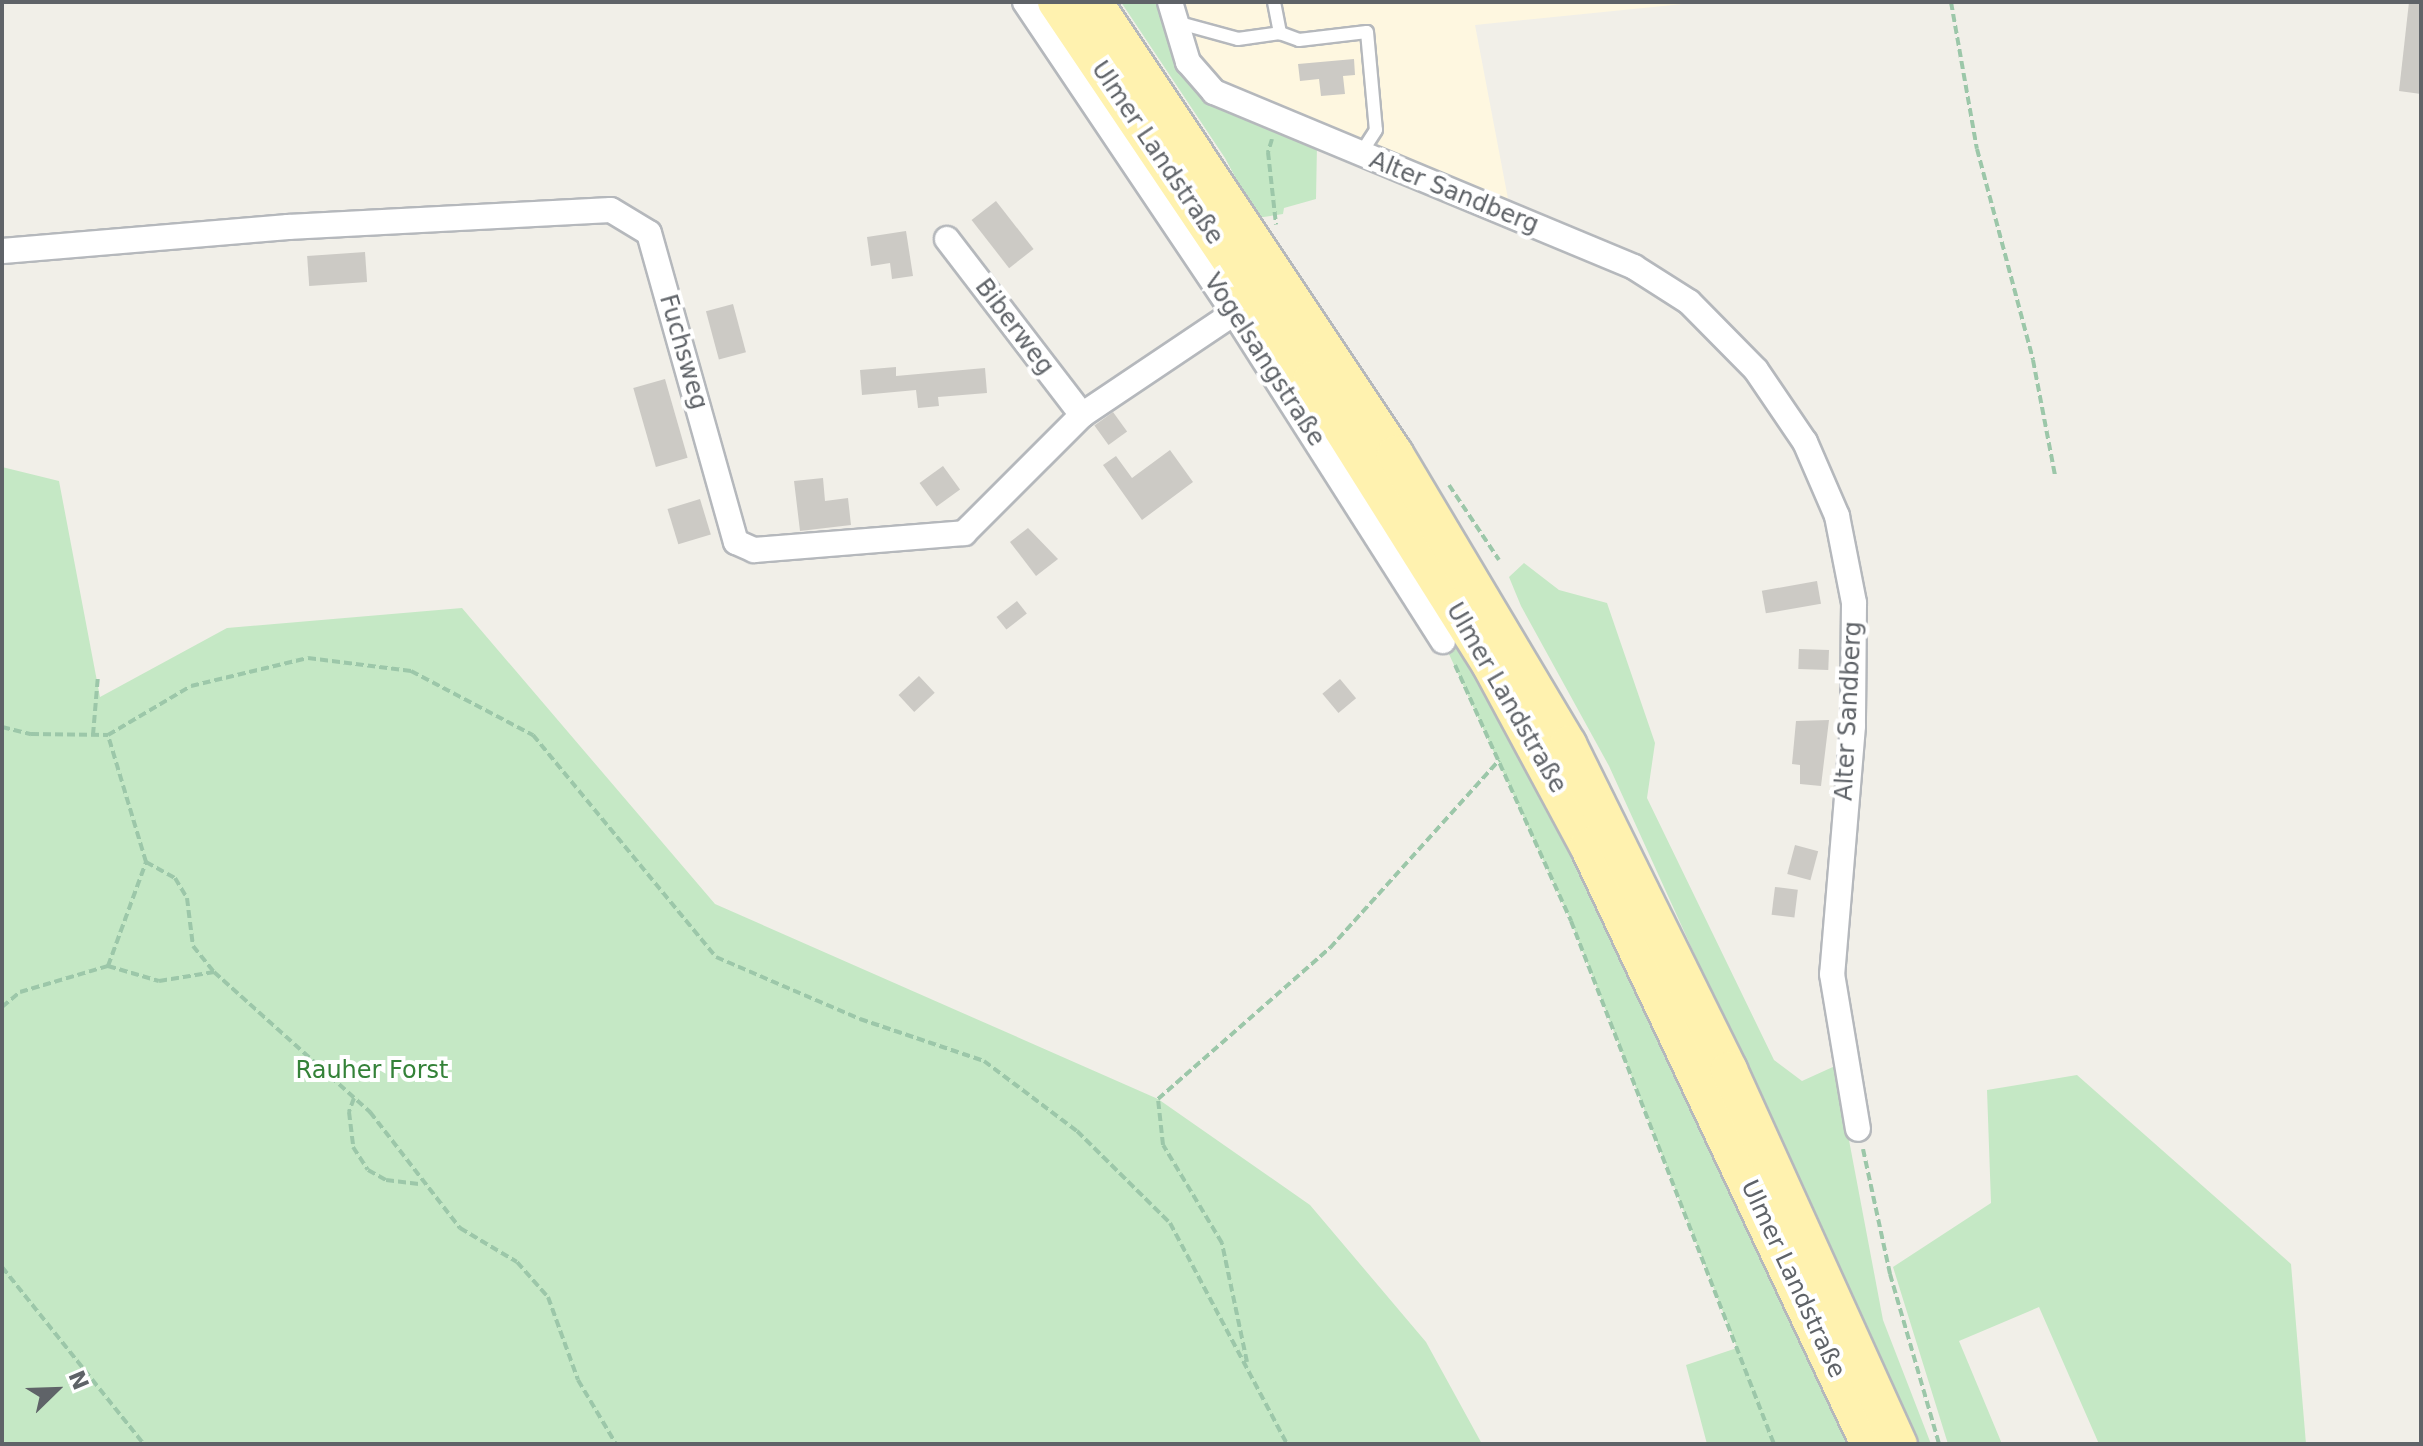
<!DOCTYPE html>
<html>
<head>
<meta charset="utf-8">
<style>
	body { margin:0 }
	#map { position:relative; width:2423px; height:1446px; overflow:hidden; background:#f1efe8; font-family:"DejaVu Sans",sans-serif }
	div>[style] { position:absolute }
	.commercial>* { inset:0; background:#fef7e0 }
	.green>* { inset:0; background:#c5e8c5 }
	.building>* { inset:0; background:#cccac5; transform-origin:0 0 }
	.path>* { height:4px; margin-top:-2px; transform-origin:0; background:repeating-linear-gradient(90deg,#9cc7a9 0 8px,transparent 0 12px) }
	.roads { filter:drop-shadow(2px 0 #b5b8bc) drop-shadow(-2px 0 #b5b8bc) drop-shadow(0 2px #b5b8bc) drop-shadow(0 -2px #b5b8bc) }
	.service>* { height:12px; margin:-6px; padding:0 6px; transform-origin:6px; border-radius:6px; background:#fff }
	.minor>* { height:24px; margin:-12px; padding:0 12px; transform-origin:12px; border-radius:12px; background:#fff }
	.primary>* { height:36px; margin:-18px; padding:0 18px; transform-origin:18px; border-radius:18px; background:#fff2af }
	span { translate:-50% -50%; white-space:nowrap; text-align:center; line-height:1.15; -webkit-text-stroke:8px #fff; paint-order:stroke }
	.street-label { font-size:24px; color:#5f6368 }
	.park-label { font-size:24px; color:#348238 }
	.frame { position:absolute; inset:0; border:4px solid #5f6368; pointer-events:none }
	.north { position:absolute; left:16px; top:1350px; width:80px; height:80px; -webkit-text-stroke:6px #fff; paint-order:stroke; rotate:67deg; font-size:22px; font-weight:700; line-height:32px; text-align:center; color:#5f6368 }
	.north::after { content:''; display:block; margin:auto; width:28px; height:36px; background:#5f6368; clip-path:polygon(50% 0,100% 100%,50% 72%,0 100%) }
</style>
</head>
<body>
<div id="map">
	<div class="commercial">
		<div style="clip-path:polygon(1179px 2px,1703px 2px,1475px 25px,1509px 204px,1224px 89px,1204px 71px)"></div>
	</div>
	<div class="green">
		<div style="clip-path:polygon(1121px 2px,1162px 2px,1187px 72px,1317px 145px,1316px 199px,1284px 208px,1283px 214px,1257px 218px,1225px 158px)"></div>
		<div style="clip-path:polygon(2px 467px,59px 481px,100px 697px,227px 628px,462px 608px,715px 904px,1158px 1099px,1310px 1205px,1426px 1342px,1482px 1444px,2px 1444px)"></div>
		<div style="clip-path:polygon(1524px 563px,1559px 590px,1607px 603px,1655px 743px,1647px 798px,1774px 1060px,1802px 1081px,1835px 1066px,1883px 1320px,1931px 1444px,1917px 1444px,1609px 766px,1521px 606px,1509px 577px)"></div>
		<div style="clip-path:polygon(1456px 631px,1545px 789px,1852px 1444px,1707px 1444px,1686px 1365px,1737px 1348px,1571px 921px,1443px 641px)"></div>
		<div style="clip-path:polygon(2077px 1075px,2291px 1264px,2306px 1444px,2099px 1444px,2039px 1307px,1959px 1341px,2002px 1444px,1948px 1444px,1893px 1267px,1991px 1203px,1987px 1090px)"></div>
	</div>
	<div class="building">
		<div style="clip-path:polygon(2409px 2px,2421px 2px,2421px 94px,2399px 91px)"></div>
		<div style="clip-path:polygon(1354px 59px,1355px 75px,1343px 76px,1345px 94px,1321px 96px,1319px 79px,1300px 81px,1298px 64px)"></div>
		<div style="left:996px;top:201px;width:61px;height:31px;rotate:52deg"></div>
		<div style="clip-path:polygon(906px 231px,913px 276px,892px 279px,890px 263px,871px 266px,867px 237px)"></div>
		<div style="left:365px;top:252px;width:30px;height:58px;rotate:86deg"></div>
		<div style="left:733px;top:304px;width:50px;height:28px;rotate:75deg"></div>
		<div style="clip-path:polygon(896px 367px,896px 376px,985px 368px,987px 393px,938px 397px,939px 406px,918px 408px,916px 390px,862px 395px,860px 370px)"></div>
		<div style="left:665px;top:379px;width:82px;height:33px;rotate:74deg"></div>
		<div style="left:1113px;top:412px;width:24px;height:23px;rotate:54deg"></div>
		<div style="clip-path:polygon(1170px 450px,1193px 482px,1142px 520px,1103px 465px,1116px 456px,1132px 478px)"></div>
		<div style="left:943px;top:466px;width:29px;height:29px;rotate:54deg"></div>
		<div style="clip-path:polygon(823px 478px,825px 501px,848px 498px,851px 525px,800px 531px,794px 481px)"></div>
		<div style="left:700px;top:499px;width:37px;height:34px;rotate:73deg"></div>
		<div style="clip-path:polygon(1028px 528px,1058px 559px,1036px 576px,1010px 542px)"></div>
		<div style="left:1817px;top:581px;width:23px;height:56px;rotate:80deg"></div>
		<div style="left:1017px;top:601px;width:16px;height:26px;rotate:52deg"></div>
		<div style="left:1799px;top:649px;width:30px;height:20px;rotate:2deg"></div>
		<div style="left:919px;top:676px;width:23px;height:28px;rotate:47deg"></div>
		<div style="left:1340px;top:679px;width:25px;height:23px;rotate:50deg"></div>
		<div style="clip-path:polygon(1829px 720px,1821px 786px,1800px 784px,1800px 765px,1792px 764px,1796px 721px)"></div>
		<div style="left:1795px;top:845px;width:24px;height:30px;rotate:15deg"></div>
		<div style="left:1775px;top:887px;width:23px;height:28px;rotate:7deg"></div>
	</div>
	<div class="path">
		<div style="left:1951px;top:2px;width:149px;rotate:80deg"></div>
		<div style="left:1977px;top:149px;width:218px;rotate:75.1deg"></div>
		<div style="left:2033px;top:360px;width:117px;rotate:79.2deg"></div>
		<div style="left:1272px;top:139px;width:14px;rotate:107deg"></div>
		<div style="left:1268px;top:152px;width:73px;rotate:83.7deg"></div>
		<div style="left:1449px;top:485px;width:90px;rotate:56.3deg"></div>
		<div style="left:1455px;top:665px;width:281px;rotate:65.6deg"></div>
		<div style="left:1571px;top:921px;width:561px;rotate:68.79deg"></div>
		<div style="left:2px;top:727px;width:30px;rotate:14deg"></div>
		<div style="left:31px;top:734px;width:77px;rotate:0.7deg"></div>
		<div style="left:108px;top:735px;width:96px;rotate:-30.6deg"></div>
		<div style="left:191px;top:686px;width:120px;rotate:-13.5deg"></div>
		<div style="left:308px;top:658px;width:104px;rotate:7.2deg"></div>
		<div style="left:411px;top:671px;width:138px;rotate:27.7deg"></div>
		<div style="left:533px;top:735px;width:288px;rotate:50.5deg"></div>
		<div style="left:716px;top:957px;width:157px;rotate:23.3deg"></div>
		<div style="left:860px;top:1019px;width:131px;rotate:18.7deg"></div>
		<div style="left:984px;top:1061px;width:116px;rotate:37deg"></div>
		<div style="left:1077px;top:1131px;width:131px;rotate:44.7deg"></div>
		<div style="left:1170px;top:1223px;width:250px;rotate:62.1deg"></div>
		<div style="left:93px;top:735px;width:59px;rotate:-85.2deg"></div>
		<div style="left:146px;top:862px;width:33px;rotate:29deg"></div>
		<div style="left:175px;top:878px;width:23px;rotate:59deg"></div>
		<div style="left:187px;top:898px;width:48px;rotate:82.9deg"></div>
		<div style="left:193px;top:946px;width:33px;rotate:51deg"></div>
		<div style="left:214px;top:972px;width:210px;rotate:41.9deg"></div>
		<div style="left:370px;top:1112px;width:147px;rotate:52.2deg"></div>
		<div style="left:460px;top:1228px;width:66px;rotate:30.8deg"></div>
		<div style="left:517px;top:1262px;width:47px;rotate:48.5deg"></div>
		<div style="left:548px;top:1297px;width:88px;rotate:70.1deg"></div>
		<div style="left:578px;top:1380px;width:74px;rotate:59.3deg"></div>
		<div style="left:108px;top:966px;width:53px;rotate:16.4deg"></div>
		<div style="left:159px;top:981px;width:56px;rotate:-9.3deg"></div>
		<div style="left:2px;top:1007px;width:23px;rotate:-40deg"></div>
		<div style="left:20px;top:992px;width:92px;rotate:-16.5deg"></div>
		<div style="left:108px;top:966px;width:111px;rotate:-69.9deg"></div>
		<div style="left:146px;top:862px;width:133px;rotate:-106.7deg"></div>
		<div style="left:354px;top:1098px;width:15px;rotate:110deg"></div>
		<div style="left:349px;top:1112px;width:35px;rotate:83deg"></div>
		<div style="left:353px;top:1147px;width:27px;rotate:57deg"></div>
		<div style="left:368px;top:1170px;width:21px;rotate:29deg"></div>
		<div style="left:386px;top:1180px;width:35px;rotate:7deg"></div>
		<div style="left:1863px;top:1149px;width:128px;rotate:77.8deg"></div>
		<div style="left:1890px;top:1274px;width:177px;rotate:73.9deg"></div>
		<div style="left:2px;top:1267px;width:227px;rotate:51.3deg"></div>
		<div style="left:1247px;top:1362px;width:122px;rotate:-101.9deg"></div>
		<div style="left:1222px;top:1243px;width:114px;rotate:-121deg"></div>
		<div style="left:1163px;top:1145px;width:46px;rotate:-96.2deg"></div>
		<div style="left:1158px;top:1099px;width:229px;rotate:-41.3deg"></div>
		<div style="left:1330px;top:948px;width:253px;rotate:-48deg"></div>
	</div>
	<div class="roads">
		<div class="service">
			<div style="left:1274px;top:2px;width:32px;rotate:79deg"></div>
			<div style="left:1280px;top:33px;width:20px;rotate:20deg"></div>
			<div style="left:1299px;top:40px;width:68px;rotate:-6.7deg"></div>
			<div style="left:1367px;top:32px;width:98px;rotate:84.8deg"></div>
			<div style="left:1376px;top:130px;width:30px;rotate:123deg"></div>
			<div style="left:1176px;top:22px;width:64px;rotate:15.3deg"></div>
			<div style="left:1238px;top:39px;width:42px;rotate:-8.1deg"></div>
		</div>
		<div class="minor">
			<div style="left:1025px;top:2px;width:375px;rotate:56.1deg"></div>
			<div style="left:1234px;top:313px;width:389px;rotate:57.5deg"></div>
			<div style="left:1170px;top:2px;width:63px;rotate:73.3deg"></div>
			<div style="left:1188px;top:62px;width:40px;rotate:49deg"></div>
			<div style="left:1214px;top:92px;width:455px;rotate:22.6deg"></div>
			<div style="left:1634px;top:267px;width:65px;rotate:32.5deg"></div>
			<div style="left:1689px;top:302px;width:95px;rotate:45.4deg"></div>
			<div style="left:1756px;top:370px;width:87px;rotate:55.8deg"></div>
			<div style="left:1805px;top:442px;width:81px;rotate:66.6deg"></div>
			<div style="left:1837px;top:516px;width:89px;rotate:78.9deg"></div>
			<div style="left:1854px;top:603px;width:123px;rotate:90.5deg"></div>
			<div style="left:1853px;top:726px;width:249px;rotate:94.8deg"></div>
			<div style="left:1832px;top:974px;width:157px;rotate:80.5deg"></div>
			<div style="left:947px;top:239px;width:222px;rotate:52.5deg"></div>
			<div style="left:2px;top:251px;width:287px;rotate:-4.8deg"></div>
			<div style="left:288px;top:227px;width:323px;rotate:-3deg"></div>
			<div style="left:611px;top:210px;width:44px;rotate:31.2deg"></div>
			<div style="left:649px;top:233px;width:321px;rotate:74.3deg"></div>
			<div style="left:736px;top:542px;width:20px;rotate:24deg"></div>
			<div style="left:754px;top:550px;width:211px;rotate:-4.6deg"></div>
			<div style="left:964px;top:533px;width:167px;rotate:-45deg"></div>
			<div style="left:1082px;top:415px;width:183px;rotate:-33.9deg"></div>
		</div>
		<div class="primary">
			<div style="left:1056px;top:2px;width:456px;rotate:56deg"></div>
			<div style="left:1311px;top:380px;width:338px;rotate:57.8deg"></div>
			<div style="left:1491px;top:666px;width:204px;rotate:61.7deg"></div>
			<div style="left:1588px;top:846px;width:661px;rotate:64.83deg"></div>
			<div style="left:1094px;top:2px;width:543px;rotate:56.34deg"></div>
			<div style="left:1395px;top:454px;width:338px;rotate:59.2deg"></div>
			<div style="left:1568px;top:744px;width:364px;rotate:63.7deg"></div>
			<div style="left:1729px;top:1070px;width:411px;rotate:65.6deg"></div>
		</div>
	</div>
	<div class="street-label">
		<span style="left:1157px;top:153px;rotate:56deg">Ulmer Landstraße</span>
		<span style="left:1454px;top:193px;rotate:22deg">Alter Sandberg</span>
		<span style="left:1014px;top:327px;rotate:53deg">Biberweg</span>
		<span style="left:683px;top:352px;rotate:74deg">Fuchsweg</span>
		<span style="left:1264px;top:360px;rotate:57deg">Vogelsangstraße</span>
		<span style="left:1506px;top:698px;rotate:60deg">Ulmer Landstraße</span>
		<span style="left:1849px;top:711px;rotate:-87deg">Alter Sandberg</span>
		<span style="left:1793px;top:1279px;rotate:65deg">Ulmer Landstraße</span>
	</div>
	<div class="park-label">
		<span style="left:372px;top:1071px">Rauher Forst</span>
	</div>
	<div class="frame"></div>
	<div class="north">N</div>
</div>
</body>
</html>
